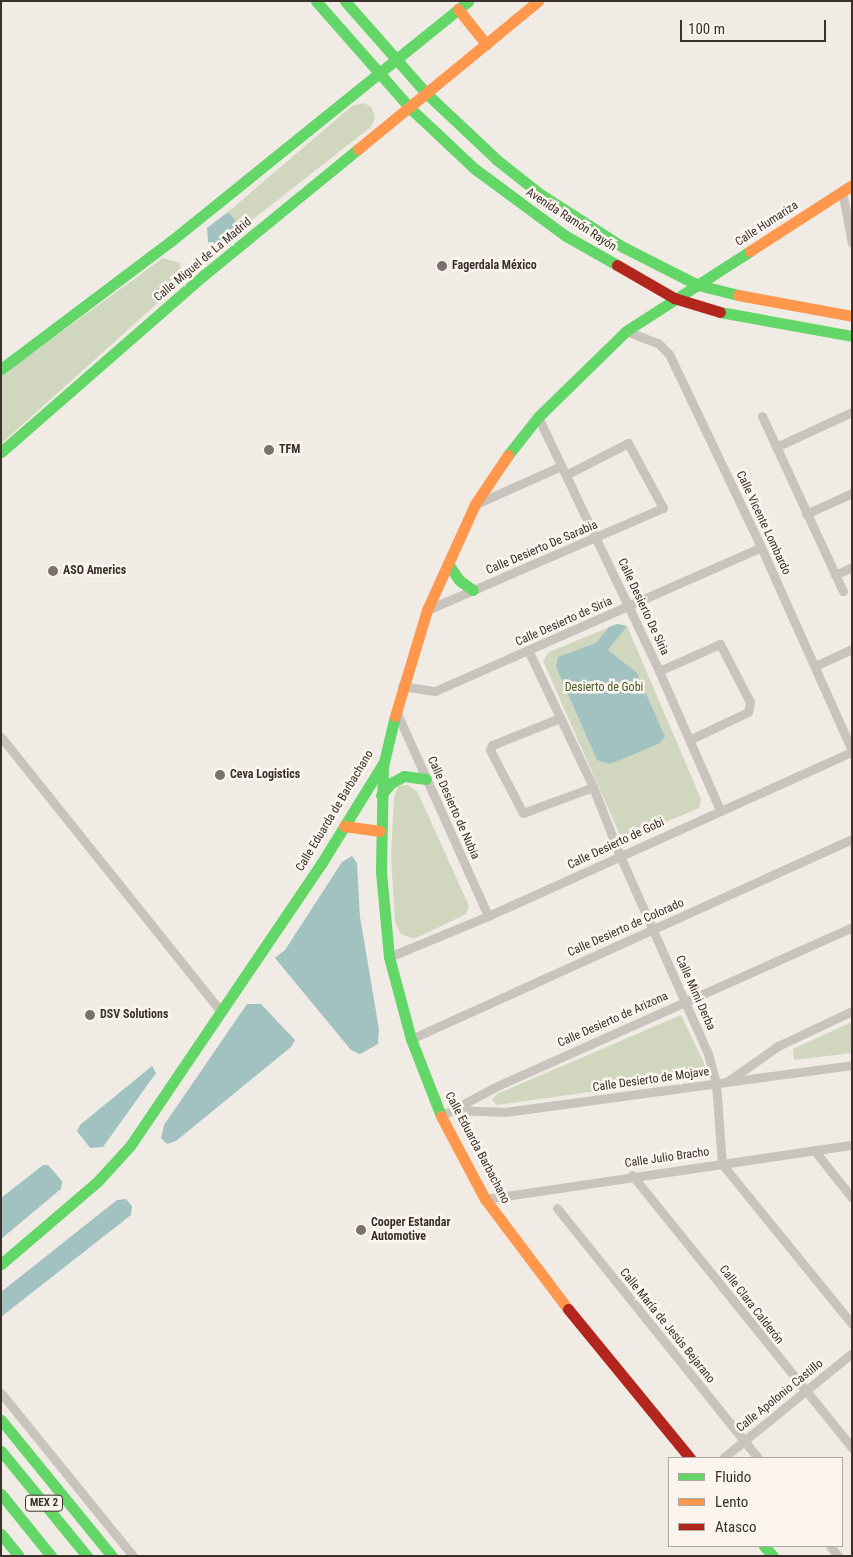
<!DOCTYPE html>
<html>
<head>
<meta charset="utf-8">
<style>
	body { margin:0 }
	#map { position:relative; width:853px; height:1557px; overflow:hidden; background:#f0ebe5; font-family:"Roboto Condensed",sans-serif }
	div>[style] { position:absolute }
	.green>* { inset:0; background:#d1d6bf }
	.water>* { inset:0; background:#a1c2c1 }
	.street>* { height:9px; margin:-4.5px; padding:0 4.5px; transform-origin:4.5px; border-radius:4.5px; background:#c9c3be }
	.fast>* { height:11px; margin:-5.5px; padding:0 5.5px; transform-origin:5.5px; border-radius:5.5px; background:#63d668 }
	.slow>* { height:11px; margin:-5.5px; padding:0 5.5px; transform-origin:5.5px; border-radius:5.5px; background:#ff974d }
	.jam>* { height:11px; margin:-5.5px; padding:0 5.5px; transform-origin:5.5px; border-radius:5.5px; background:#b3261e }
	.dots>* { width:14px; height:14px; translate:-50% -50%; box-sizing:border-box; border:2px solid #fbf5ee; border-radius:50% }
	span { translate:-50% -50%; white-space:nowrap; text-align:center; line-height:1.15; -webkit-text-stroke:5px #fbf5ee; paint-order:stroke }
	.shield-label span { padding:1px 4px; background:#fbf5ee; border:1px solid; border-radius:4px; -webkit-text-stroke-width:0 }
	.shield-label { font-size:11px; color:#3b302b; font-weight:700 }
	.street-label { font-size:12px; color:#3b302b }
	.poi-label { font-size:12px; color:#3b302b; font-weight:700 }
	.left { translate:0 -50%; text-align:left }
	.park-label { font-size:12px; color:#4a5a2e }
	.frame { position:absolute; inset:0; border:2px solid #3b302b; pointer-events:none }
	.legend { position:absolute; left:668px; top:1457px; width:175px; height:90px; box-sizing:border-box; background:#fbf5ee; border:1px solid #aea6a0; margin:0; padding:6px 9px; list-style:none; font-size:15px; color:#3b302b }
	.legend li { display:flex; align-items:center; gap:10px; height:25px }
	.legend b { width:25px; border:1px solid #aea6a0 }
	.scale { position:absolute; left:680px; top:20px; width:146px; height:22px; box-sizing:border-box; border:2px solid #3b302b; border-top:0; padding-left:6px; font-size:15px; line-height:18px; white-space:nowrap; color:#3b302b; -webkit-text-stroke:4px #fbf5ee; paint-order:stroke }
</style>
</head>
<body>
<div id="map">
	<div class="green">
		<div style="clip-path:polygon(364px 103px,372px 108px,375px 117px,372px 126px,242px 228px,228px 212px,352px 106px)"></div>
		<div style="clip-path:polygon(163px 258px,180px 263px,182px 281px,1px 444px,1px 376px)"></div>
		<div style="clip-path:polygon(617px 624px,627px 626px,701px 799px,699px 808px,628px 838px,620px 835px,543px 661px,549px 652px)"></div>
		<div style="clip-path:polygon(407px 785px,417px 791px,469px 906px,466px 914px,414px 939px,401px 934px,395px 922px,391px 856px,394px 798px,398px 786px)"></div>
		<div style="clip-path:polygon(681px 1015px,704px 1063px,704px 1071px,695px 1077px,497px 1105px,492px 1100px,497px 1094px)"></div>
		<div style="clip-path:polygon(852px 1022px,852px 1053px,794px 1060px,793px 1049px)"></div>
	</div>
	<div class="water">
		<div style="clip-path:polygon(228px 212px,242px 228px,221px 244px,208px 242px,207px 228px)"></div>
		<div style="clip-path:polygon(617px 624px,627px 626px,608px 650px,637px 673px,665px 737px,658px 744px,610px 764px,597px 760px,556px 667px,558px 657px,596px 643px,609px 627px)"></div>
		<div style="clip-path:polygon(352px 856px,357px 863px,360px 917px,379px 1029px,378px 1044px,360px 1054px,351px 1050px,275px 958px,285px 950px,342px 862px)"></div>
		<div style="clip-path:polygon(247px 1004px,261px 1004px,295px 1040px,291px 1047px,176px 1141px,167px 1144px,161px 1138px,164px 1125px)"></div>
		<div style="clip-path:polygon(152px 1066px,156px 1073px,103px 1147px,90px 1148px,77px 1131px,80px 1125px)"></div>
		<div style="clip-path:polygon(43px 1165px,48px 1165px,62px 1181px,61px 1189px,1px 1239px,1px 1198px)"></div>
		<div style="clip-path:polygon(126px 1199px,132px 1206px,131px 1215px,1px 1317px,1px 1292px,117px 1200px)"></div>
	</div>
	<div class="street">
		<div style="left:842px;top:191px;width:53px;rotate:79.1deg"></div>
		<div style="left:626px;top:331px;width:34px;rotate:21deg"></div>
		<div style="left:658px;top:343px;width:16px;rotate:45deg"></div>
		<div style="left:669px;top:354px;width:214px;rotate:64.5deg"></div>
		<div style="left:761px;top:547px;width:222px;rotate:65.9deg"></div>
		<div style="left:762px;top:416px;width:193px;rotate:65.2deg"></div>
		<div style="left:538px;top:417px;width:281px;rotate:64.5deg"></div>
		<div style="left:659px;top:671px;width:152px;rotate:66.3deg"></div>
		<div style="left:776px;top:447px;width:84px;rotate:-24.7deg"></div>
		<div style="left:476px;top:504px;width:93px;rotate:-24.1deg"></div>
		<div style="left:806px;top:514px;width:51px;rotate:-24.5deg"></div>
		<div style="left:835px;top:575px;width:19px;rotate:-25deg"></div>
		<div style="left:427px;top:610px;width:257px;rotate:-23.4deg"></div>
		<div style="left:663px;top:508px;width:74px;rotate:-118.3deg"></div>
		<div style="left:628px;top:443px;width:70px;rotate:152.7deg"></div>
		<div style="left:529px;top:652px;width:149px;rotate:64.6deg"></div>
		<div style="left:593px;top:787px;width:74px;rotate:68.6deg"></div>
		<div style="left:620px;top:856px;width:217px;rotate:66deg"></div>
		<div style="left:708px;top:1054px;width:30px;rotate:75deg"></div>
		<div style="left:716px;top:1083px;width:81px;rotate:85.8deg"></div>
		<div style="left:722px;top:1164px;width:206px;rotate:50.9deg"></div>
		<div style="left:815px;top:666px;width:41px;rotate:-24.7deg"></div>
		<div style="left:659px;top:671px;width:67px;rotate:-23.9deg"></div>
		<div style="left:720px;top:644px;width:65px;rotate:62.7deg"></div>
		<div style="left:750px;top:702px;width:10px;rotate:101deg"></div>
		<div style="left:748px;top:712px;width:65px;rotate:154.6deg"></div>
		<div style="left:402px;top:686px;width:33px;rotate:9deg"></div>
		<div style="left:435px;top:691px;width:356px;rotate:-23.8deg"></div>
		<div style="left:396px;top:711px;width:225px;rotate:65.8deg"></div>
		<div style="left:560px;top:718px;width:73px;rotate:158.3deg"></div>
		<div style="left:492px;top:745px;width:5px;rotate:112deg"></div>
		<div style="left:490px;top:750px;width:71px;rotate:62.4deg"></div>
		<div style="left:523px;top:813px;width:75px;rotate:-20.4deg"></div>
		<div style="left:1px;top:737px;width:350px;rotate:51.3deg"></div>
		<div style="left:389px;top:957px;width:107px;rotate:-22.5deg"></div>
		<div style="left:488px;top:916px;width:399px;rotate:-24.3deg"></div>
		<div style="left:411px;top:1039px;width:484px;rotate:-24.4deg"></div>
		<div style="left:728px;top:1081px;width:61px;rotate:-35deg"></div>
		<div style="left:778px;top:1046px;width:82px;rotate:-25.3deg"></div>
		<div style="left:455px;top:1110px;width:50px;rotate:2.3deg"></div>
		<div style="left:505px;top:1112px;width:350px;rotate:-7.7deg"></div>
		<div style="left:441px;top:1116px;width:61px;rotate:-28.2deg"></div>
		<div style="left:495px;top:1087px;width:391px;rotate:-24.1deg"></div>
		<div style="left:814px;top:1150px;width:61px;rotate:51.6deg"></div>
		<div style="left:632px;top:1175px;width:351px;rotate:51.1deg"></div>
		<div style="left:485px;top:1199px;width:371px;rotate:-8.4deg"></div>
		<div style="left:557px;top:1208px;width:321px;rotate:51.2deg"></div>
		<div style="left:1px;top:1393px;width:210px;rotate:51deg"></div>
		<div style="left:723px;top:1458px;width:166px;rotate:-39.1deg"></div>
		<div style="left:830px;top:1546px;width:13px;rotate:51deg"></div>
	</div>
	<div class="fast">
		<div style="left:316px;top:1px;width:142px;rotate:48.7deg"></div>
		<div style="left:410px;top:108px;width:89px;rotate:43.2deg"></div>
		<div style="left:475px;top:169px;width:113px;rotate:36.4deg"></div>
		<div style="left:566px;top:236px;width:59px;rotate:29.6deg"></div>
		<div style="left:345px;top:1px;width:124px;rotate:48.6deg"></div>
		<div style="left:427px;top:94px;width:96px;rotate:43.3deg"></div>
		<div style="left:497px;top:160px;width:55px;rotate:38.3deg"></div>
		<div style="left:540px;top:194px;width:98px;rotate:32.6deg"></div>
		<div style="left:623px;top:247px;width:84px;rotate:26.9deg"></div>
		<div style="left:698px;top:285px;width:41px;rotate:14deg"></div>
		<div style="left:720px;top:312px;width:134px;rotate:10.3deg"></div>
		<div style="left:1px;top:369px;width:213px;rotate:-37deg"></div>
		<div style="left:171px;top:241px;width:382px;rotate:-38.9deg"></div>
		<div style="left:1px;top:452px;width:269px;rotate:-41.1deg"></div>
		<div style="left:204px;top:275px;width:199px;rotate:-39.3deg"></div>
		<div style="left:508px;top:455px;width:48px;rotate:-51.7deg"></div>
		<div style="left:538px;top:417px;width:123px;rotate:-44.3deg"></div>
		<div style="left:626px;top:331px;width:148px;rotate:-32.8deg"></div>
		<div style="left:448px;top:564px;width:19px;rotate:55deg"></div>
		<div style="left:459px;top:580px;width:17px;rotate:36deg"></div>
		<div style="left:383px;top:765px;width:107px;rotate:91.1deg"></div>
		<div style="left:381px;top:872px;width:85px;rotate:84.6deg"></div>
		<div style="left:389px;top:957px;width:85px;rotate:75deg"></div>
		<div style="left:411px;top:1039px;width:83px;rotate:68.7deg"></div>
		<div style="left:381px;top:795px;width:16px;rotate:-50deg"></div>
		<div style="left:391px;top:783px;width:15px;rotate:-28deg"></div>
		<div style="left:404px;top:776px;width:22px;rotate:8deg"></div>
		<div style="left:1px;top:1264px;width:126px;rotate:-40.5deg"></div>
		<div style="left:97px;top:1182px;width:49px;rotate:-47.5deg"></div>
		<div style="left:130px;top:1146px;width:341px;rotate:-55.9deg"></div>
		<div style="left:321px;top:864px;width:120px;rotate:-58.3deg"></div>
		<div style="left:384px;top:762px;width:47px;rotate:-76.6deg"></div>
		<div style="left:1px;top:1420px;width:176px;rotate:50.8deg"></div>
		<div style="left:1px;top:1451px;width:136px;rotate:50.7deg"></div>
		<div style="left:1px;top:1494px;width:80px;rotate:51.1deg"></div>
		<div style="left:1px;top:1534px;width:28px;rotate:51deg"></div>
		<div style="left:764px;top:1546px;width:13px;rotate:48deg"></div>
	</div>
	<div class="slow">
		<div style="left:458px;top:9px;width:45px;rotate:51.3deg"></div>
		<div style="left:358px;top:149px;width:233px;rotate:-39.4deg"></div>
		<div style="left:750px;top:251px;width:121px;rotate:-32.9deg"></div>
		<div style="left:738px;top:295px;width:116px;rotate:10.4deg"></div>
		<div style="left:395px;top:716px;width:111px;rotate:-73.2deg"></div>
		<div style="left:427px;top:610px;width:116px;rotate:-65.6deg"></div>
		<div style="left:475px;top:504px;width:59px;rotate:-56deg"></div>
		<div style="left:344px;top:826px;width:36px;rotate:8deg"></div>
		<div style="left:441px;top:1116px;width:94px;rotate:62.1deg"></div>
		<div style="left:485px;top:1199px;width:138px;rotate:53deg"></div>
	</div>
	<div class="jam">
		<div style="left:617px;top:265px;width:66px;rotate:30.1deg"></div>
		<div style="left:674px;top:298px;width:48px;rotate:16.9deg"></div>
		<div style="left:568px;top:1309px;width:193px;rotate:50.7deg"></div>
	</div>
	<div class="dots">
		<div style="left:442px;top:266px;background:#7a716c"></div>
		<div style="left:269px;top:450px;background:#7a716c"></div>
		<div style="left:53px;top:571px;background:#7a716c"></div>
		<div style="left:220px;top:775px;background:#7a716c"></div>
		<div style="left:90px;top:1015px;background:#7a716c"></div>
		<div style="left:361px;top:1230px;background:#7a716c"></div>
	</div>
	<div class="shield-label">
		<span style="left:44px;top:1503px">MEX 2</span>
	</div>
	<div class="street-label">
		<span style="left:571px;top:220px;rotate:33deg">Avenida Ramón Rayón</span>
		<span style="left:767px;top:224px;rotate:-33deg">Calle Humariza</span>
		<span style="left:203px;top:260px;rotate:-40deg">Calle Miguel de La Madrid</span>
		<span style="left:763px;top:523px;rotate:65deg">Calle Vicente Lombardo</span>
		<span style="left:542px;top:548px;rotate:-23deg">Calle Desierto De Sarabia</span>
		<span style="left:643px;top:607px;rotate:65deg">Calle Desierto De Siria</span>
		<span style="left:564px;top:622px;rotate:-24deg">Calle Desierto de Siria</span>
		<span style="left:453px;top:808px;rotate:66deg">Calle Desierto de Nubia</span>
		<span style="left:335px;top:811px;rotate:-59deg">Calle Eduarda de Barbachano</span>
		<span style="left:616px;top:844px;rotate:-25deg">Calle Desierto de Gobi</span>
		<span style="left:626px;top:928px;rotate:-24deg">Calle Desierto de Colorado</span>
		<span style="left:695px;top:993px;rotate:66deg">Calle Mimi Derba</span>
		<span style="left:613px;top:1020px;rotate:-24deg">Calle Desierto de Arizona</span>
		<span style="left:651px;top:1080px;rotate:-8deg">Calle Desierto de Mojave</span>
		<span style="left:477px;top:1148px;rotate:62deg">Calle Eduarda Barbachano</span>
		<span style="left:667px;top:1158px;rotate:-8deg">Calle Julio Bracho</span>
		<span style="left:751px;top:1305px;rotate:52deg">Calle Clara Calderón</span>
		<span style="left:667px;top:1326px;rotate:51deg">Calle María de Jesús Bejarano</span>
		<span style="left:780px;top:1396px;rotate:-39deg">Calle Apolonio Castillo</span>
	</div>
	<div class="poi-label">
		<span class="left" style="left:452px;top:266px">Fagerdala México</span>
		<span class="left" style="left:279px;top:450px">TFM</span>
		<span class="left" style="left:63px;top:571px">ASO Americs</span>
		<span class="left" style="left:230px;top:775px">Ceva Logistics</span>
		<span class="left" style="left:100px;top:1015px">DSV Solutions</span>
		<span class="left" style="left:371px;top:1230px">Cooper Estandar<br>Automotive</span>
	</div>
	<div class="park-label">
		<span style="left:604px;top:688px">Desierto de Gobi</span>
	</div>
	<div class="frame"></div>
	<ul class="legend">
	<li><b style="height:6px;background:#63d668"></b>Fluido</li>
	<li><b style="height:6px;background:#ff974d"></b>Lento</li>
	<li><b style="height:6px;background:#b3261e"></b>Atasco</li>
	</ul>
	<div class="scale">100 m</div>
</div>
</body>
</html>
